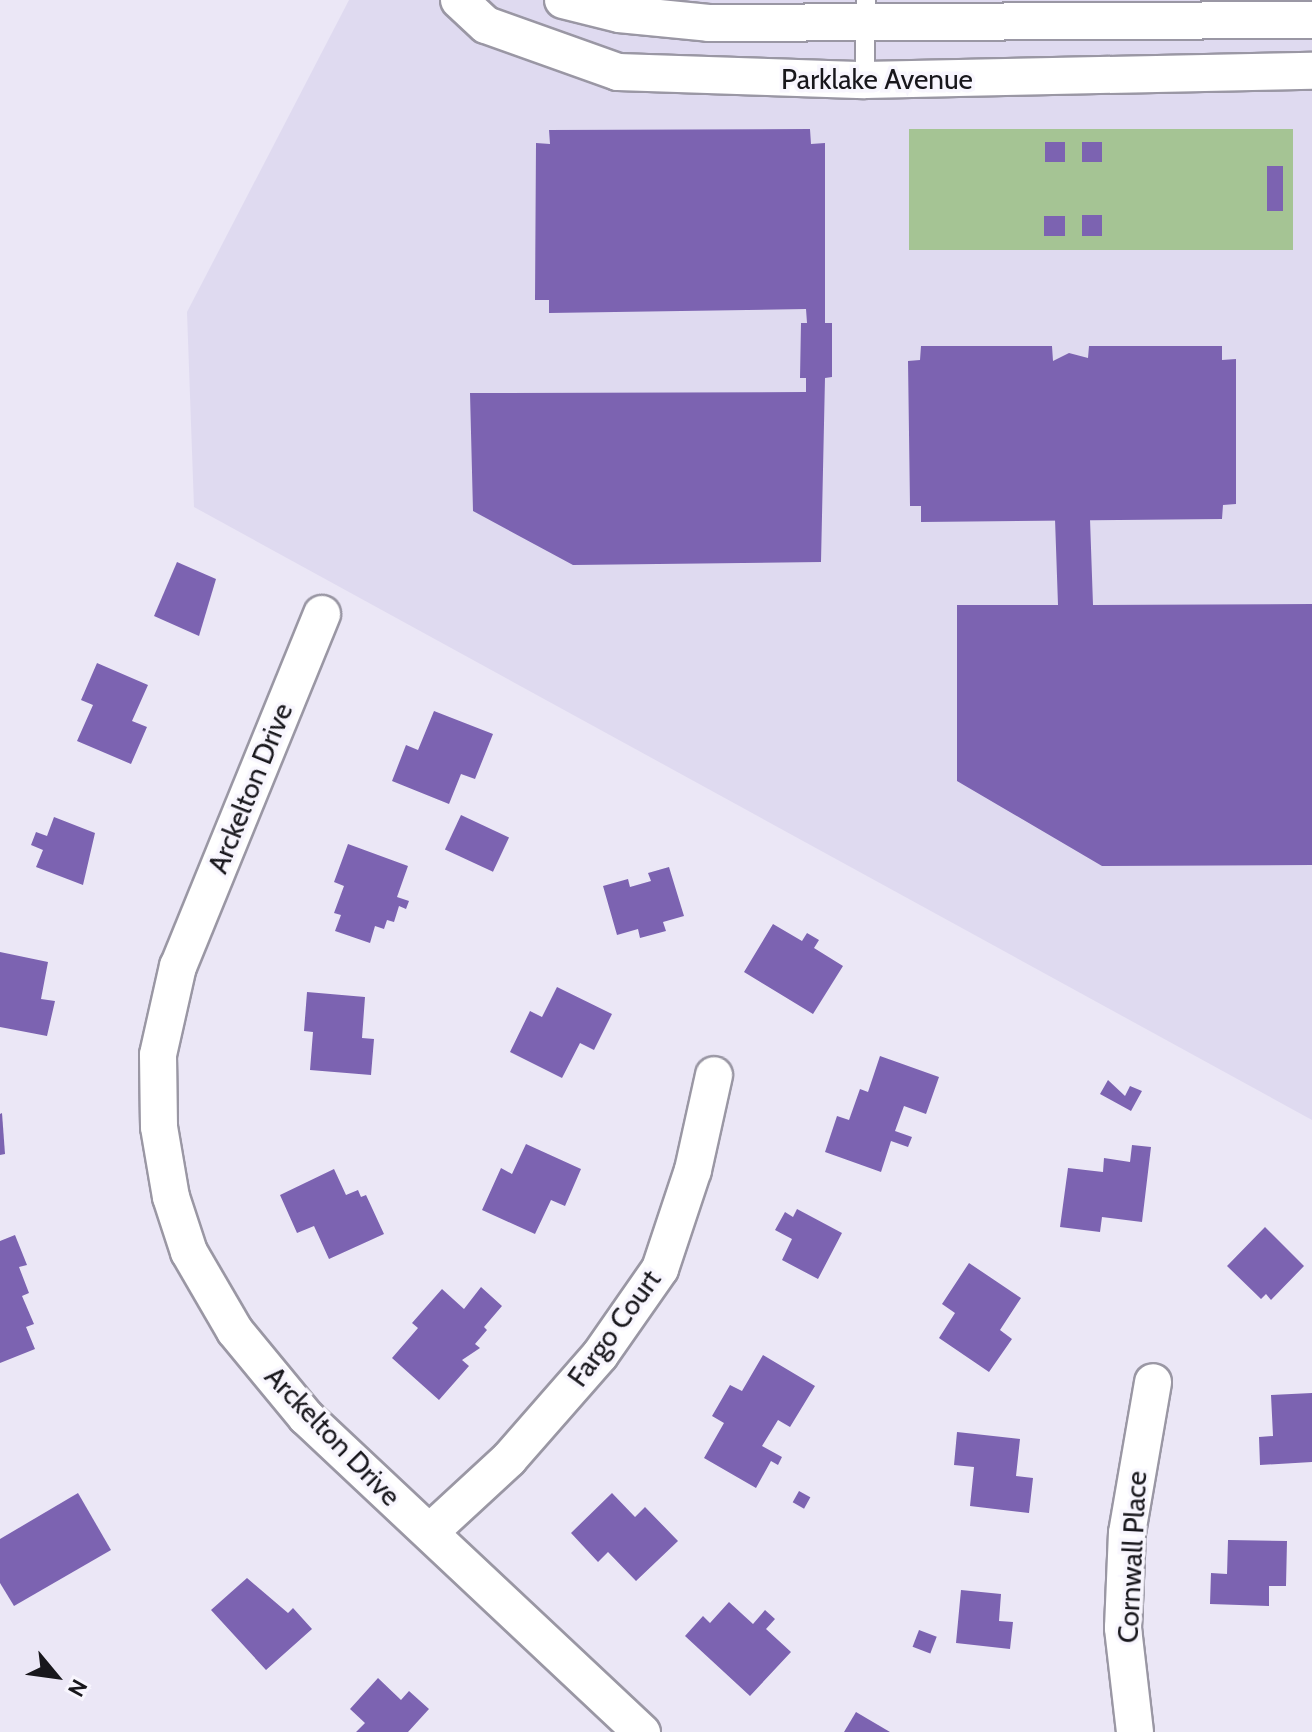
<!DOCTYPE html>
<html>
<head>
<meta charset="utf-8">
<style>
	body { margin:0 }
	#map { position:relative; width:1312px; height:1732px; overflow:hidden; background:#ebe7f6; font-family:Cabin,sans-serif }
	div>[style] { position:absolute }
	.built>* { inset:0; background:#dfdaf0 }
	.green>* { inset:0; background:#a5c494; transform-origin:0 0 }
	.building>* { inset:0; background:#7c63b1; transform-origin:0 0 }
	.roads { filter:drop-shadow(2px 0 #9a97a4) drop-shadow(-2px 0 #9a97a4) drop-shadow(0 2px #9a97a4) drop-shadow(0 -2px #9a97a4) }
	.lane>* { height:18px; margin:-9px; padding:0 9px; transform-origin:9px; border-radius:9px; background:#fff }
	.street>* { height:36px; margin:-18px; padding:0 18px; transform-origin:18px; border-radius:18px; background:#fff }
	span { translate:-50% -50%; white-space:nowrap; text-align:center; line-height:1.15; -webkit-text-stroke:7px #f8f6fe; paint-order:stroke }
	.street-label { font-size:28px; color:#18171c }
	.north { position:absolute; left:16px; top:1636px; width:80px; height:80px; -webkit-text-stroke:6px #f8f6fe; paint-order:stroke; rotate:119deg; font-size:22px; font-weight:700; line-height:32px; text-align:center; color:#18171c }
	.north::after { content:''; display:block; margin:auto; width:28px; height:36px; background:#18171c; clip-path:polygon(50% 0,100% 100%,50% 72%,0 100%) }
</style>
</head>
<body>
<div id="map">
	<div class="built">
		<div style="clip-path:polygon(349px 0,1312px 0,1312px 1120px,194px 507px,187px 312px)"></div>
	</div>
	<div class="green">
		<div style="left:909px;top:129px;width:384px;height:121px"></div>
	</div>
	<div class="building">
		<div style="clip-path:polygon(810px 129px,811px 144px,825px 143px,825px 323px,832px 323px,832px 377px,825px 378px,821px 562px,573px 565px,473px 511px,470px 393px,806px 392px,806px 378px,800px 378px,801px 323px,807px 323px,806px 309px,549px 313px,549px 300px,535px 300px,536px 143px,550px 144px,549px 130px)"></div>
		<div style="left:1065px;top:142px;width:20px;height:20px;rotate:90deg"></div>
		<div style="left:1082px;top:142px;width:20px;height:20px"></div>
		<div style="left:1267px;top:166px;width:16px;height:45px"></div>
		<div style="left:1082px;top:215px;width:20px;height:21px"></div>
		<div style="left:1044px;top:216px;width:21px;height:20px"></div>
		<div style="clip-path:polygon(921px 346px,1052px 346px,1053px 361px,1069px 353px,1088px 358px,1089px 346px,1222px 346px,1222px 360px,1236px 359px,1236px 504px,1223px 505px,1222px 519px,921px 522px,921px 506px,910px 506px,908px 361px,920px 360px)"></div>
		<div style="clip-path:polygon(1055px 519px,1090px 519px,1093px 605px,1312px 604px,1312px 865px,1102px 866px,957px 781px,957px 605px,1058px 605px)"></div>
		<div style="clip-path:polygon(177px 562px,216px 579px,199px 636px,154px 616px)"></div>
		<div style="clip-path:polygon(97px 663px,148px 685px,132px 721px,147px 727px,131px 764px,77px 741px,93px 705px,81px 700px)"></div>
		<div style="clip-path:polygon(434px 711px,493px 734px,475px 779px,461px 774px,449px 804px,392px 781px,406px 745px,418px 750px)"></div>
		<div style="left:461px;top:815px;width:53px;height:38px;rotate:25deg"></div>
		<div style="clip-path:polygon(54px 817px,95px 833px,83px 885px,36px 867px,43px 850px,31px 845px,36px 832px,47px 836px)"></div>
		<div style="clip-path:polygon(348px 844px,408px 866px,397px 897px,409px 901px,406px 909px,399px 906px,394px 922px,387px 920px,384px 929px,375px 926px,370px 943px,335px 931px,341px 915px,334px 913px,344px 886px,334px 882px)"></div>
		<div style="clip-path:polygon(669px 867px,684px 916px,663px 922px,666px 931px,640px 938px,638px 929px,617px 935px,603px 886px,628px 879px,630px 887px,651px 881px,648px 873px)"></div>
		<div style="clip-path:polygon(773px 924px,802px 941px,807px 933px,819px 940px,814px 948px,843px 966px,813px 1014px,744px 972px)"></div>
		<div style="clip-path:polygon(0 952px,48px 962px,41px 999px,55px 1001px,47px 1036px,0 1027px)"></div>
		<div style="clip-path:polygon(557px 987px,612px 1014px,594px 1050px,580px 1043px,562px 1078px,510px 1052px,530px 1011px,542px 1017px)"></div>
		<div style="clip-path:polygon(307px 992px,365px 997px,362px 1038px,374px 1039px,371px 1075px,310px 1070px,313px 1032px,304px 1031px)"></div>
		<div style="clip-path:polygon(880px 1056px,939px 1077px,926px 1114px,904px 1106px,895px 1131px,912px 1137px,908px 1147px,891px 1141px,881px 1172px,825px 1152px,837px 1116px,849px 1120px,860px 1089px,868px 1092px)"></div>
		<div style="clip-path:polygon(1108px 1080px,1125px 1096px,1130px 1086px,1142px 1091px,1131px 1111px,1100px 1094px)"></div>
		<div style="clip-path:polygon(2px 1113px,5px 1154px,0 1155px,0 1114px)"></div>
		<div style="clip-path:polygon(526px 1144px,581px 1169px,565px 1206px,551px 1200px,535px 1234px,482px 1210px,501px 1168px,512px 1174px)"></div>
		<div style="clip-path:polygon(1132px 1145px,1151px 1147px,1142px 1222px,1102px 1217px,1100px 1232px,1060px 1227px,1068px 1168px,1103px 1172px,1104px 1158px,1130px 1162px)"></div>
		<div style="clip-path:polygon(334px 1169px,346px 1195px,358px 1190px,361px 1197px,366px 1195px,384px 1234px,329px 1259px,314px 1226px,297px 1233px,280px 1195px)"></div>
		<div style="clip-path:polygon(797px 1209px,842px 1233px,818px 1279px,782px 1260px,792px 1239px,775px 1230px,785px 1212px,793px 1217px)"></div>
		<div style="clip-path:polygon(1265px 1227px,1304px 1266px,1271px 1300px,1266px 1294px,1261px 1299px,1227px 1266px)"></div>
		<div style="clip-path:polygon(15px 1235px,27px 1265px,19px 1267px,29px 1293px,22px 1296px,34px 1324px,26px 1327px,35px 1349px,0 1363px,0 1241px)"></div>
		<div style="clip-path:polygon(969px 1263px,1021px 1298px,1000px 1330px,1012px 1339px,989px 1372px,939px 1338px,955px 1313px,942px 1304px)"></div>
		<div style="clip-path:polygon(481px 1287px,502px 1306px,484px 1327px,487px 1330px,475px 1344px,480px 1348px,462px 1360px,469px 1366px,439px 1400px,392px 1358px,418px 1328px,412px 1323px,442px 1289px,464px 1309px)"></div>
		<div style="clip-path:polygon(763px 1355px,815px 1386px,790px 1427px,778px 1420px,762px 1446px,782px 1457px,778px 1465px,771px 1461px,756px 1488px,704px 1458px,724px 1423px,712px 1416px,730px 1385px,742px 1391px)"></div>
		<div style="clip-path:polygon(1312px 1393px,1312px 1462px,1260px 1465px,1259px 1437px,1273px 1436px,1271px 1395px)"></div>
		<div style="clip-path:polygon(957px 1432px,1020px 1439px,1016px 1476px,1033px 1478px,1029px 1513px,970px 1506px,974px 1467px,954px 1465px)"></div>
		<div style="left:799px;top:1491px;width:13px;height:13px;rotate:29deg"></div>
		<div style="clip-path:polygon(78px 1493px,111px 1550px,14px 1606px,0 1583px,0 1539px)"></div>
		<div style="clip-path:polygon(612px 1493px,635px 1517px,645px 1507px,678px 1541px,636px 1581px,608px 1552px,598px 1562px,571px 1533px)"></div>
		<div style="clip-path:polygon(1228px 1540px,1287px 1541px,1286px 1586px,1269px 1586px,1269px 1606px,1210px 1604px,1211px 1573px,1227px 1574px)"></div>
		<div style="clip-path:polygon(247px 1578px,288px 1613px,293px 1608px,312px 1629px,266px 1670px,211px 1610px)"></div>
		<div style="clip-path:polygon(961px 1590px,1001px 1594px,999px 1621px,1013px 1622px,1010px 1649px,956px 1643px)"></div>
		<div style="clip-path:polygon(729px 1602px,753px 1624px,765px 1610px,775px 1619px,766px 1629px,791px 1652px,750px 1696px,685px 1636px,703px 1616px,710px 1623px)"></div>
		<div style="left:919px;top:1630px;width:19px;height:18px;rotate:21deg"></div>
		<div style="clip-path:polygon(378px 1678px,401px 1700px,409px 1691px,429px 1709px,408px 1732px,356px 1732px,365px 1723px,350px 1709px)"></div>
		<div style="clip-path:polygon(856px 1712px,890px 1732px,844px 1732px)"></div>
	</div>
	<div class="roads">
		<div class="lane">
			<div style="left:865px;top:80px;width:80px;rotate:-89.3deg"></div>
		</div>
		<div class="street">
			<div style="left:459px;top:0;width:37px;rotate:43deg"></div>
			<div style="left:486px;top:25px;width:140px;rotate:19.6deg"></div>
			<div style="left:618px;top:72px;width:247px;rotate:1.9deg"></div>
			<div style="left:865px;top:80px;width:447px;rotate:-1.2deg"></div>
			<div style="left:563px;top:0;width:58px;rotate:14deg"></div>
			<div style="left:619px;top:14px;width:90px;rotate:5.7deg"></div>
			<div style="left:709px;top:23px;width:603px;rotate:-0.29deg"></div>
			<div style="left:322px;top:614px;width:380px;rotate:112.2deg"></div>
			<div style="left:178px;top:966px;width:91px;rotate:102.7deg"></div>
			<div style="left:158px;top:1055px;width:72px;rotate:89.2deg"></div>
			<div style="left:159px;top:1127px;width:71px;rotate:80.3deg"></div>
			<div style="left:171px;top:1197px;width:58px;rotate:71.9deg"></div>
			<div style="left:189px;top:1252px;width:91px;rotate:59.8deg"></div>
			<div style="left:235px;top:1331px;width:112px;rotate:50.5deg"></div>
			<div style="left:306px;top:1417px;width:461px;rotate:43.2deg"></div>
			<div style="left:430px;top:1532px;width:108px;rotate:-42.7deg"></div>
			<div style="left:509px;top:1459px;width:138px;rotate:-48.8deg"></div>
			<div style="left:600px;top:1355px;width:105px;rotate:-55.1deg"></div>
			<div style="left:660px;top:1269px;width:104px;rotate:-71.6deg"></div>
			<div style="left:693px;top:1170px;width:97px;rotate:-77.5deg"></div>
			<div style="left:1135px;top:1732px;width:105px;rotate:-96.6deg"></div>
			<div style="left:1123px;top:1628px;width:95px;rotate:-87.6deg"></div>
			<div style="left:1127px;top:1533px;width:153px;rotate:-80.2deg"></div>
		</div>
	</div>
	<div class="street-label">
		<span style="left:877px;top:79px">Parklake Avenue</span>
		<span style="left:250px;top:788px;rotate:-68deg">Arckelton Drive</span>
		<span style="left:614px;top:1328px;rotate:-54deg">Fargo Court</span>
		<span style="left:333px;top:1436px;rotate:46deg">Arckelton Drive</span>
		<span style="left:1132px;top:1557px;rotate:-87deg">Cornwall Place</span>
	</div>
	<div class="north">N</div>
</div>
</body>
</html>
